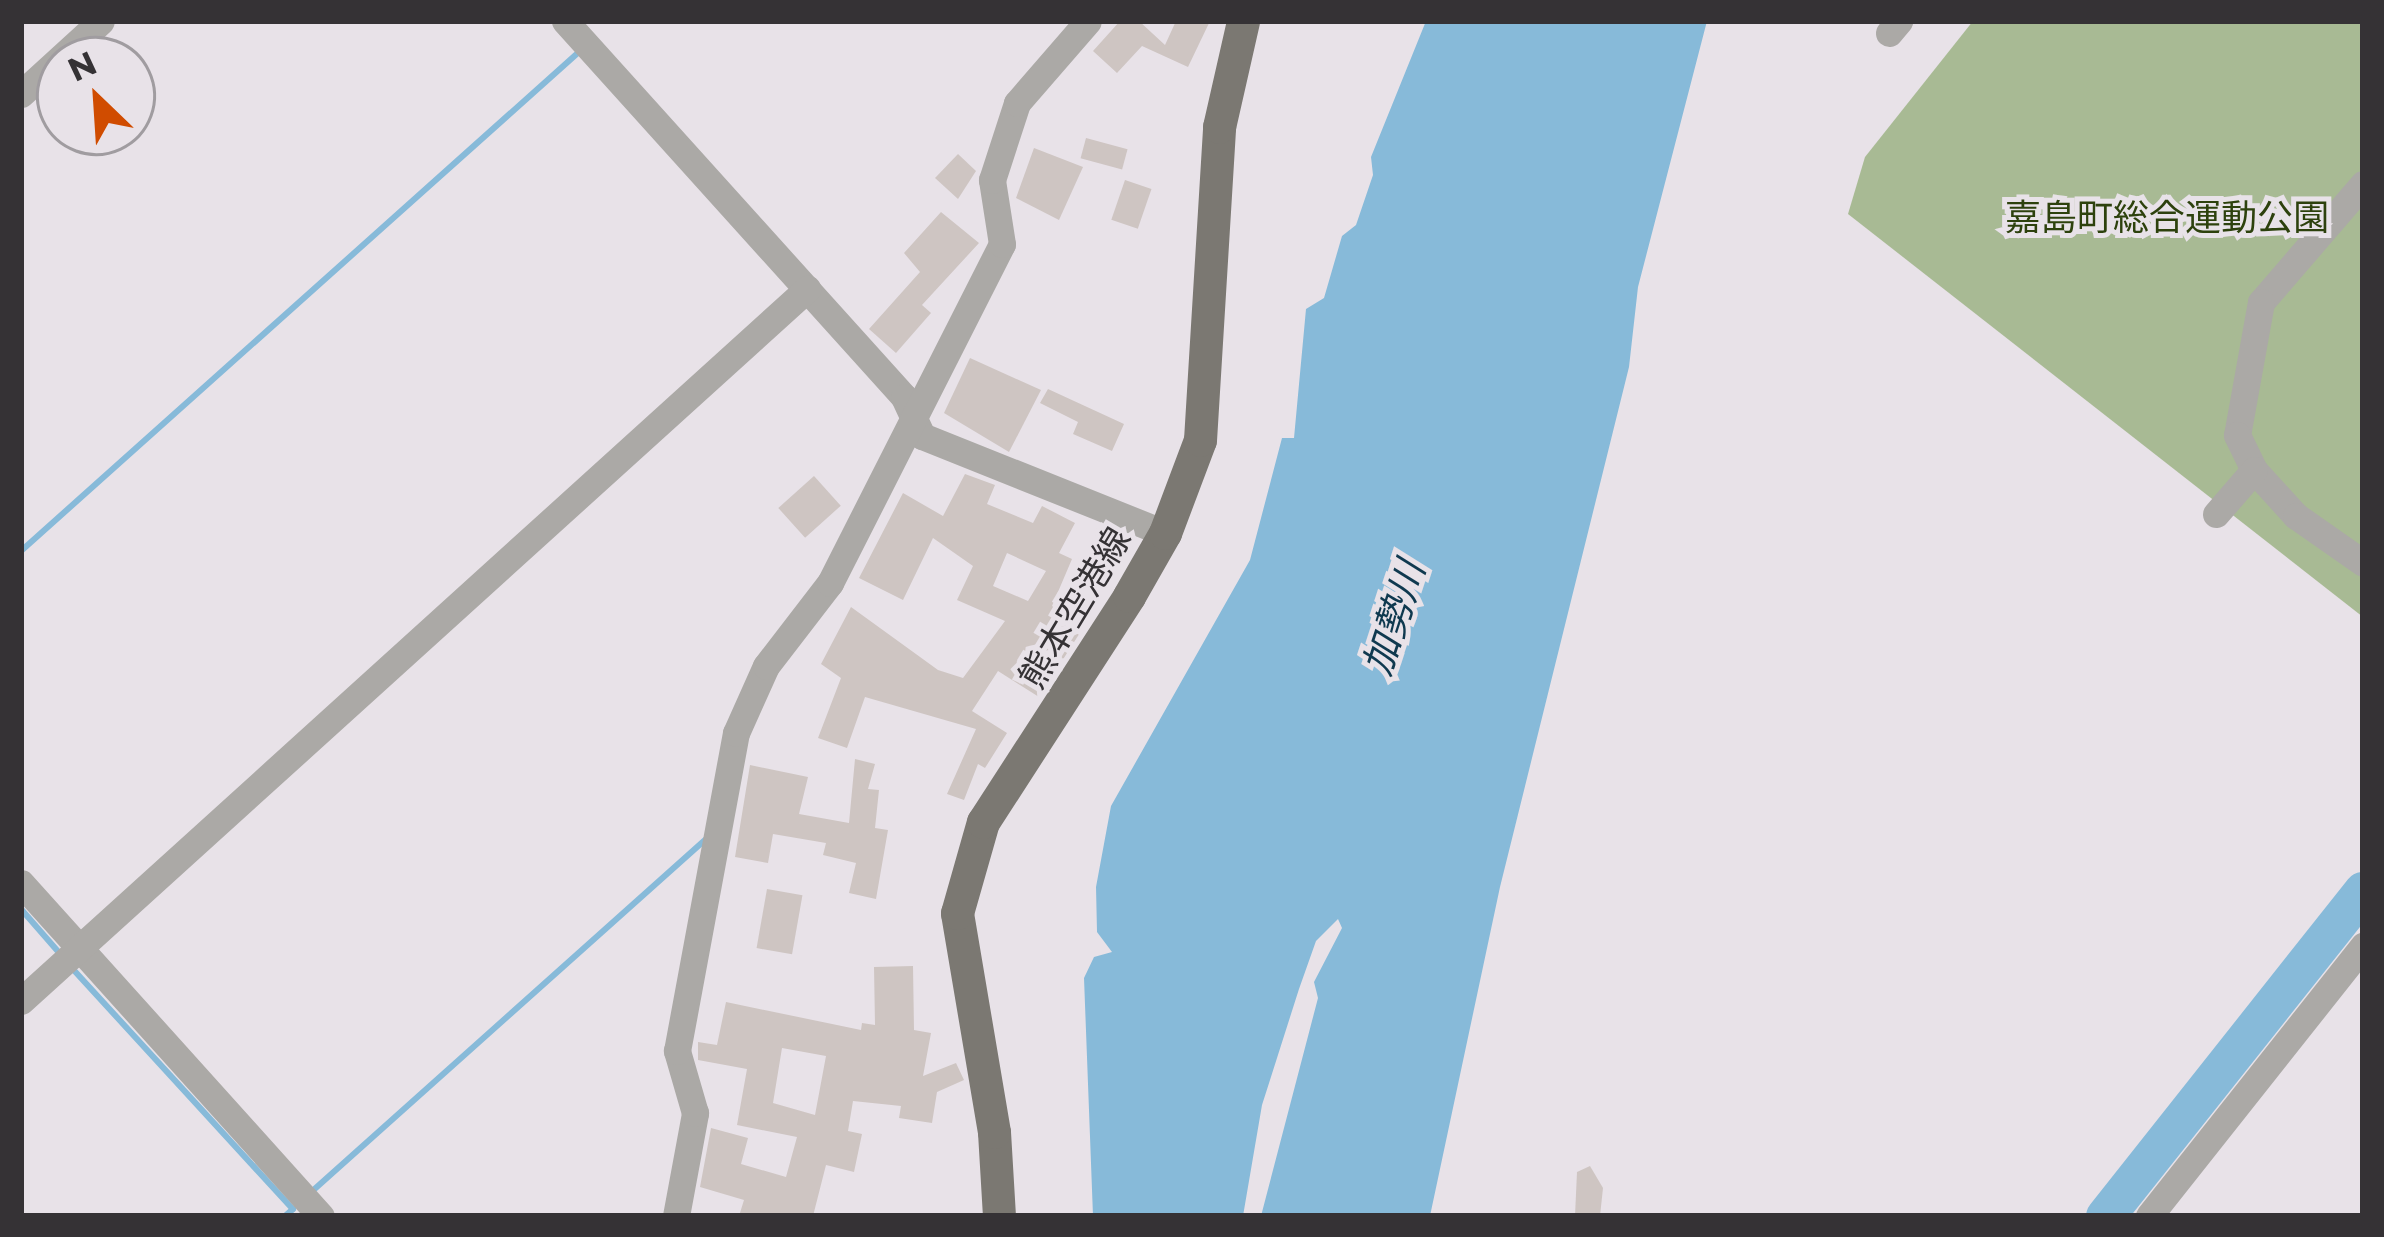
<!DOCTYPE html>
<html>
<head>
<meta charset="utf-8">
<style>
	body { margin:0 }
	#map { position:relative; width:2384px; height:1237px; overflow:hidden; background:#e8e2e8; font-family:Montserrat,"Noto Sans JP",sans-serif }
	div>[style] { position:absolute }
	.green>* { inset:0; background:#a8ba94 }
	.water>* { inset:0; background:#87bad9 }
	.stream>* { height:6px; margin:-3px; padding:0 3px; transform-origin:3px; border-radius:3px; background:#87bad9 }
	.river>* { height:39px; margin:-19.5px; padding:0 19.5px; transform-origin:19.5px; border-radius:19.5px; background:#87bad9 }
	.building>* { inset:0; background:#cec5c2; transform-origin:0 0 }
	.minor>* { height:27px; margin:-13.5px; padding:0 13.5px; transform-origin:13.5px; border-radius:13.5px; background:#aba9a6 }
	.major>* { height:33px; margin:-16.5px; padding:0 16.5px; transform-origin:16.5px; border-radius:16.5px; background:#7b7872 }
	span { translate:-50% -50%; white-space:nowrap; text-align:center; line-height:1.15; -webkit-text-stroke:10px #e8e2e8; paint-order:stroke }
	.park-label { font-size:36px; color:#2d410d }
	.street-label { font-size:36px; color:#353235 }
	.water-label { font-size:39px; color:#0f394f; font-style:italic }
	.frame { position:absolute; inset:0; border:24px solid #353235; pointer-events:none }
	.north { position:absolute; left:36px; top:36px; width:120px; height:120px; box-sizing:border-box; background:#e8e2e8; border:3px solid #a09ca0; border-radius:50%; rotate:335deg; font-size:33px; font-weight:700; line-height:48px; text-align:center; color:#353235 }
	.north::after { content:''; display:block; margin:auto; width:42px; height:54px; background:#d04c00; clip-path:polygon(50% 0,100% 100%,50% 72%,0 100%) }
</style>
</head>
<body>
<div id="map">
	<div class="green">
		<div style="clip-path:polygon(1973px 21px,2363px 21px,2363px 617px,1848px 214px,1865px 157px)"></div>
	</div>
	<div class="water">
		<div style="clip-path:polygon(1426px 21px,1707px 21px,1638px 287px,1629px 367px,1500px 887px,1430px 1216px,1261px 1216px,1318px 998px,1314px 982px,1342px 928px,1338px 919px,1316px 941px,1299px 989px,1262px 1105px,1243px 1216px,1093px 1216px,1084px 978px,1094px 957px,1112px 952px,1097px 932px,1096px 887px,1111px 806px,1250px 560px,1282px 438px,1294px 438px,1306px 309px,1324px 298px,1342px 236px,1356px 225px,1373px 175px,1371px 157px)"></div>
	</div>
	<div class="stream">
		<div style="left:21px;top:551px;width:750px;rotate:-41.81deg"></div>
		<div style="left:21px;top:909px;width:62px;rotate:48.9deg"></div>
		<div style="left:70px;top:966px;width:330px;rotate:47.5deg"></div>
		<div style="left:293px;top:1209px;width:11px;rotate:139deg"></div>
		<div style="left:309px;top:1194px;width:533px;rotate:-41.8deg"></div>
	</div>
	<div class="river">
		<div style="left:2105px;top:1216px;width:415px;rotate:-51.6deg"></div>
	</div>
	<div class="building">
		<div style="clip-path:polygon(1120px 21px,1139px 21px,1165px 45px,1176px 21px,1210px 21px,1188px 67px,1142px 46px,1117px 73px,1093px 51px)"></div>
		<div style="left:1086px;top:138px;width:43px;height:21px;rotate:15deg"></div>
		<div style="clip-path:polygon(1034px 148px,1083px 167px,1059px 220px,1016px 198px)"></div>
		<div style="clip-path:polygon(958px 154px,976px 171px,958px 199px,935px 178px)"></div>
		<div style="left:1125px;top:180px;width:28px;height:42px;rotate:19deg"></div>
		<div style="clip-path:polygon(941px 212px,979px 243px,922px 305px,931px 313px,896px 353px,869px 329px,920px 272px,904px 253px)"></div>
		<div style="clip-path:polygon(970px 358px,1041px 390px,1009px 452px,944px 413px)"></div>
		<div style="clip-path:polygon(1048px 389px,1124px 424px,1112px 451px,1073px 434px,1078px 422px,1040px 403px)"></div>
		<div style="clip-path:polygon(evenodd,965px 474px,995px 485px,987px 504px,1033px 523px,1042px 506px,1075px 523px,1059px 553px,1072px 559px,1052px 606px,1083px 628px,1039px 697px,998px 671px,972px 711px,1007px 733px,985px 768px,978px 764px,964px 800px,947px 794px,976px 729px,865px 697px,847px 748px,818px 738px,841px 678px,821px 664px,851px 607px,938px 670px,963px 678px,1005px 621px,957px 600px,973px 566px,933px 538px,903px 600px,859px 578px,903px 493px,943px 516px,965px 474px,1007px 553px,1046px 571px,1028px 601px,993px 586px,1007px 553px)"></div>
		<div style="left:814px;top:476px;width:40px;height:48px;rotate:48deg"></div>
		<div style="clip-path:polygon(855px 759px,875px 764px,868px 789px,879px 790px,875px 828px,888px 830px,876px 899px,849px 893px,856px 863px,823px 855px,826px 843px,773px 834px,768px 863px,735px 857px,750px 765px,808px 777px,799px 814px,849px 823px)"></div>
		<div style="left:767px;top:889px;width:36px;height:60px;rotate:10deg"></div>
		<div style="clip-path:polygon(evenodd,913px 966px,914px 1030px,931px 1033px,923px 1076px,956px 1063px,964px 1080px,937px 1092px,932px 1123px,899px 1118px,901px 1106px,853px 1101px,848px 1131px,862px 1134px,854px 1172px,826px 1165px,813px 1216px,739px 1216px,744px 1200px,700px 1187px,711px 1128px,748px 1138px,741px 1164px,786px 1177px,797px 1137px,737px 1125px,747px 1069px,698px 1060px,698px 1042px,717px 1045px,726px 1002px,861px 1030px,862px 1023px,875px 1025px,874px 967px,913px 966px,782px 1048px,826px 1056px,815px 1115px,773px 1103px,782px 1048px)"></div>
		<div style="clip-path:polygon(1590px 1166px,1603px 1188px,1600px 1216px,1575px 1216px,1577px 1172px)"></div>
	</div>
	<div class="minor">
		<div style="left:565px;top:21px;width:506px;rotate:47.96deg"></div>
		<div style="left:904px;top:397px;width:43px;rotate:65.2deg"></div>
		<div style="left:922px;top:436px;width:262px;rotate:21.8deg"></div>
		<div style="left:1889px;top:33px;width:16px;rotate:-50deg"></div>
		<div style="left:21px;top:94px;width:108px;rotate:-42.4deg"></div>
		<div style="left:2363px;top:184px;width:156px;rotate:130.8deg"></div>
		<div style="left:2261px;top:302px;width:135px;rotate:100.2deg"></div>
		<div style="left:2237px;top:435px;width:39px;rotate:64deg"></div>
		<div style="left:2254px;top:470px;width:62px;rotate:47.6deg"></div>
		<div style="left:2296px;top:516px;width:82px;rotate:35deg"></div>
		<div style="left:2216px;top:514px;width:58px;rotate:-49.2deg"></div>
		<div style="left:21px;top:883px;width:448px;rotate:48deg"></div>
		<div style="left:21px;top:1001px;width:1061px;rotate:-42.17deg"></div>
		<div style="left:676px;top:1216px;width:105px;rotate:-79.5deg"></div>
		<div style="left:695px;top:1113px;width:65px;rotate:-106.2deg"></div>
		<div style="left:677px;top:1051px;width:323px;rotate:-79.5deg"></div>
		<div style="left:736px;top:733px;width:73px;rotate:-65.9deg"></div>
		<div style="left:766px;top:666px;width:105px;rotate:-52.4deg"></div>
		<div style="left:830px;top:583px;width:380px;rotate:-63.1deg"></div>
		<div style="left:1002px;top:244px;width:65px;rotate:-98.9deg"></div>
		<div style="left:992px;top:180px;width:81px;rotate:-72deg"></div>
		<div style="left:1017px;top:103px;width:108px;rotate:-49.1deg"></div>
		<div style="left:2149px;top:1216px;width:345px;rotate:-51.6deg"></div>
	</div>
	<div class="major">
		<div style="left:999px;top:1216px;width:84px;rotate:-93.4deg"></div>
		<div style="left:994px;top:1132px;width:222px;rotate:-99.6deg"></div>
		<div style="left:957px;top:913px;width:95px;rotate:-74.1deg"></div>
		<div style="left:983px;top:822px;width:269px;rotate:-57.1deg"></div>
		<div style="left:1129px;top:596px;width:73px;rotate:-60.3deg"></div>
		<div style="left:1165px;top:533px;width:99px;rotate:-69.4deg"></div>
		<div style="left:1200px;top:440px;width:314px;rotate:-86.5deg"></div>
		<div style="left:1219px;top:127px;width:109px;rotate:-77.2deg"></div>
	</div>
	<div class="park-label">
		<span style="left:2167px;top:218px">嘉島町総合運動公園</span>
	</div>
	<div class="street-label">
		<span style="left:1075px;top:608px;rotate:-59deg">熊本空港線</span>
	</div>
	<div class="water-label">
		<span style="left:1394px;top:618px;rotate:-72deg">加勢川</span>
	</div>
	<div class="frame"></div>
	<div class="north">N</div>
</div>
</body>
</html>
